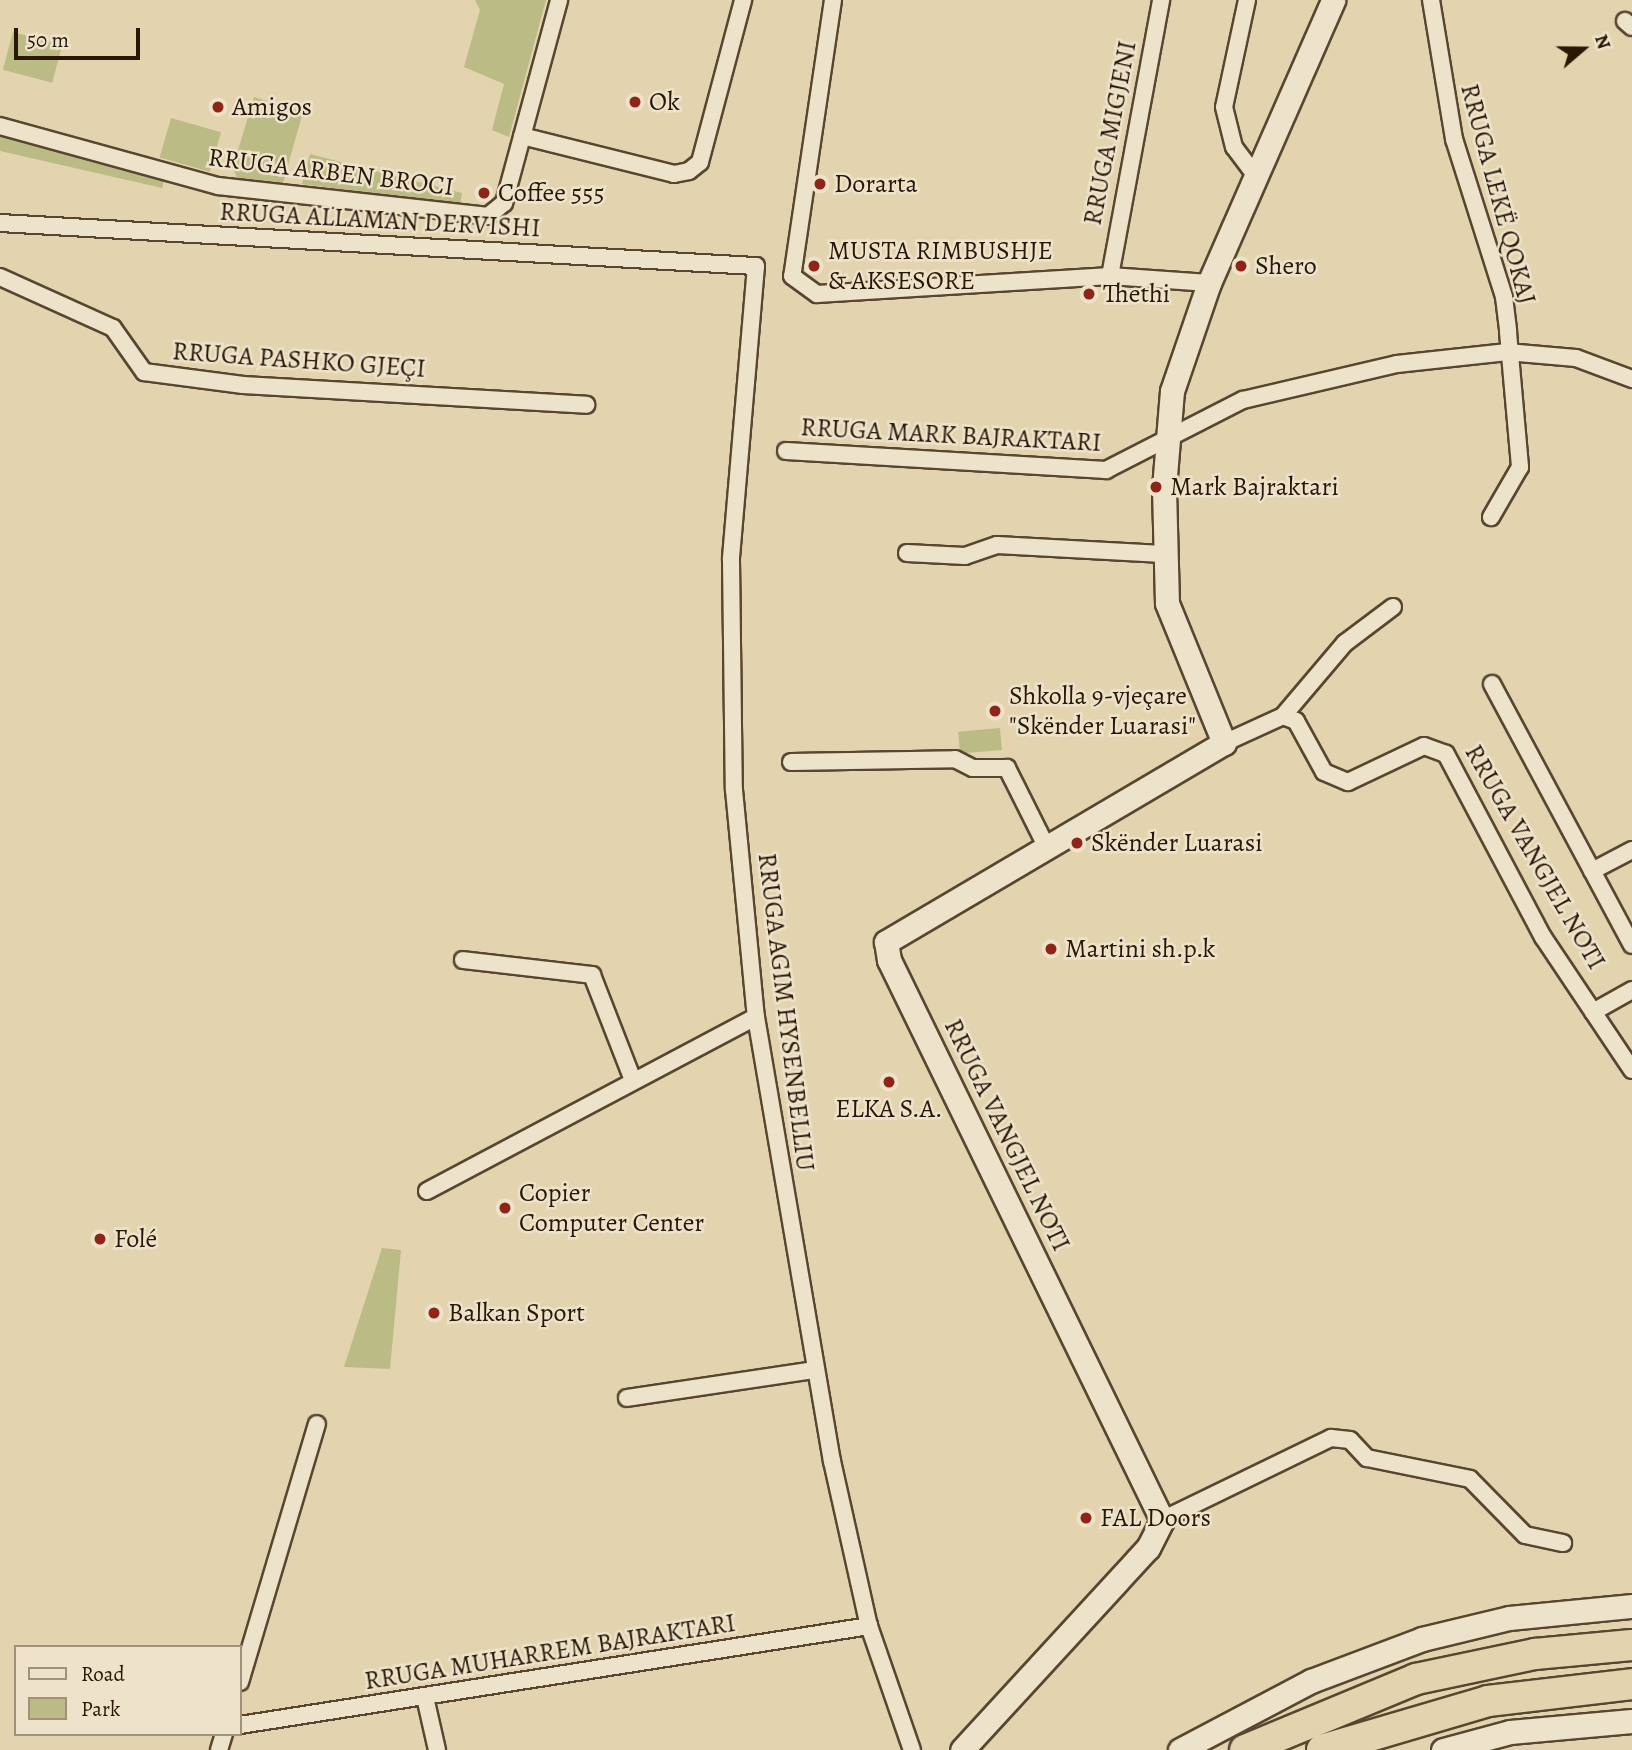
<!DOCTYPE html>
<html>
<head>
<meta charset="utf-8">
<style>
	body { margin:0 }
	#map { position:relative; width:1632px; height:1750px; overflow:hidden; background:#e3d4af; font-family:Alegreya,serif }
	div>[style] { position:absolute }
	.green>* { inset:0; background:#bbbb86; transform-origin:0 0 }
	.roads { filter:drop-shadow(2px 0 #584630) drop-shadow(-2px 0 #584630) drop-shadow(0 2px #584630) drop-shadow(0 -2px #584630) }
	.street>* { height:16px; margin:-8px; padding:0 8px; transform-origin:8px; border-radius:8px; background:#ede3cb }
	.secondary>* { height:23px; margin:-11.5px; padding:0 11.5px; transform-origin:11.5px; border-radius:11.5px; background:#ede3cb }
	.highway>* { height:30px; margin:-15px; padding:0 15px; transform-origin:15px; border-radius:15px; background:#e3d4af }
	.dots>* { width:19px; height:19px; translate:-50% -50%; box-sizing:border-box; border:4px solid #ede3cb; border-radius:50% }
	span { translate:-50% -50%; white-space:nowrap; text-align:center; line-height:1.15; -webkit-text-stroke:5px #ede3cb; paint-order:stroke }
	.poi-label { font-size:26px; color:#2a1706 }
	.left { translate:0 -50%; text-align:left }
	.street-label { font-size:26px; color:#2a1706 }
	.legend { position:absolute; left:14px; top:1645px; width:228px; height:91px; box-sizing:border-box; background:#ede3cb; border:2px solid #9f917c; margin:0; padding:9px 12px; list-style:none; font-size:21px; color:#2a1706 }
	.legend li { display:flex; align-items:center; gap:14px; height:35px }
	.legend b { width:35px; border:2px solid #9f917c }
	.north { position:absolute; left:1548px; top:14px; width:70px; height:70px; -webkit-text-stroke:5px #ede3cb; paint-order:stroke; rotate:70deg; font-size:19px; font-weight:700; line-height:28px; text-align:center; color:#2a1706 }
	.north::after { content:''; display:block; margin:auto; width:24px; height:32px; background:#2a1706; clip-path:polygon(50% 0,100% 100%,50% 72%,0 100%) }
	.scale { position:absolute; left:14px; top:28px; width:126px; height:32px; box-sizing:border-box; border:4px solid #2a1706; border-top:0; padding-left:9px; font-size:21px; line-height:24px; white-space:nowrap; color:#2a1706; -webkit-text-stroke:5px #ede3cb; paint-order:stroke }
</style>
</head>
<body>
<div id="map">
	<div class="green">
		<div style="clip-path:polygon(475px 0,546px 0,509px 137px,492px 130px,504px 84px,464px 67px,480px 10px)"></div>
		<div style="left:13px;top:32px;width:51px;height:39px;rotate:15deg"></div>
		<div style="clip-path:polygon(254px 97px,303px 112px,283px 183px,237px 178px,233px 167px)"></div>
		<div style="left:171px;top:118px;width:52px;height:41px;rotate:16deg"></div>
		<div style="clip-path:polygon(0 133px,165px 178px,162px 188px,0 151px)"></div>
		<div style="clip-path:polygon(310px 154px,462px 193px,460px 205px,302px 184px)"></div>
		<div style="left:1000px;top:728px;width:22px;height:42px;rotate:85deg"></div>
		<div style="clip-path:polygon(382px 1248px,401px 1250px,390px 1369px,344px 1367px)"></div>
	</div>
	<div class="roads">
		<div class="street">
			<div style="left:833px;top:0;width:279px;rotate:98.4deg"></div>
			<div style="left:792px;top:276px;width:31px;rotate:36deg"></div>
			<div style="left:817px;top:294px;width:294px;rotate:-3.5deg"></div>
			<div style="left:1110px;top:276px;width:99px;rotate:4deg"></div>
			<div style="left:1247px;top:0;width:109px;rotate:102.1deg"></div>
			<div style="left:1224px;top:107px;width:41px;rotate:76deg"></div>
			<div style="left:1234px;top:147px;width:39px;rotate:53deg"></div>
			<div style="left:1431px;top:0;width:141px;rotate:80.6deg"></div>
			<div style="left:1454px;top:139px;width:166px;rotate:72.4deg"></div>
			<div style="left:1504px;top:297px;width:35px;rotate:83deg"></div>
			<div style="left:1508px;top:332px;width:136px;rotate:84.9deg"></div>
			<div style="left:1520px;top:467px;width:58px;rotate:120.1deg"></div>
			<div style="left:1625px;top:21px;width:9px;rotate:41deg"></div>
			<div style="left:0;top:126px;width:226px;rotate:15.4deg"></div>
			<div style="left:218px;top:186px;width:272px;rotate:6.3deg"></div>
			<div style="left:488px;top:216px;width:21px;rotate:-39deg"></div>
			<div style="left:504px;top:203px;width:210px;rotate:-74.8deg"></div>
			<div style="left:522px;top:136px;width:157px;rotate:14deg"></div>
			<div style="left:674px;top:174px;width:15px;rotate:-11deg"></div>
			<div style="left:689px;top:171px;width:14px;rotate:-39deg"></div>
			<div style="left:700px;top:162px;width:168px;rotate:-75.1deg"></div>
			<div style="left:0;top:223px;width:757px;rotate:3.26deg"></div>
			<div style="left:756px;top:266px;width:295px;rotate:94.9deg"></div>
			<div style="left:731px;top:560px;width:230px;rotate:89.3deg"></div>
			<div style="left:734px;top:790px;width:228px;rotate:84.5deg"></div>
			<div style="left:756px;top:1017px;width:450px;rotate:80.3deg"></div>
			<div style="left:832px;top:1461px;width:169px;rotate:77.4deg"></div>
			<div style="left:869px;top:1626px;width:131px;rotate:70.9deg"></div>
			<div style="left:1110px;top:276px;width:281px;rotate:-79.5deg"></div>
			<div style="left:0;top:277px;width:124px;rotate:24.3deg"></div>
			<div style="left:113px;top:328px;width:54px;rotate:54.8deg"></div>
			<div style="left:144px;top:372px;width:100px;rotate:7.5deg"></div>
			<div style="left:243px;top:385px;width:344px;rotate:3.3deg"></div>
			<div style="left:786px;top:451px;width:321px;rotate:3.4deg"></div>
			<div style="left:1106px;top:470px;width:154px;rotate:-27.1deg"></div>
			<div style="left:1243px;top:400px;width:158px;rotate:-13.2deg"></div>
			<div style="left:1397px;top:364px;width:111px;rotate:-6.2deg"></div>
			<div style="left:1507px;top:352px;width:69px;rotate:5deg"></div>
			<div style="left:1576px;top:358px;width:60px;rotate:20.6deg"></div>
			<div style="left:907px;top:553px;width:58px;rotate:3deg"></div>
			<div style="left:965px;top:556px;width:34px;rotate:-19deg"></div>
			<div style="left:997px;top:545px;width:166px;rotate:3.1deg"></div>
			<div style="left:1492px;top:684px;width:296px;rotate:61.8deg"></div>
			<div style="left:1283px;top:716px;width:96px;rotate:-49.7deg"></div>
			<div style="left:1345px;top:643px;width:60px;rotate:-36.9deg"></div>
			<div style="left:1224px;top:743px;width:65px;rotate:-24.6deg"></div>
			<div style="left:1283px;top:716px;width:14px;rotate:21deg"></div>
			<div style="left:1296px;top:721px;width:58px;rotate:61.2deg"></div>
			<div style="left:1324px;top:772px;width:26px;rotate:23deg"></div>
			<div style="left:1348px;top:782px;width:84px;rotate:-25.3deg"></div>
			<div style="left:1424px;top:746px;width:23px;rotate:20deg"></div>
			<div style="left:1446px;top:754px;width:207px;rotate:62.1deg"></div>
			<div style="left:1543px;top:937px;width:160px;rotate:56.2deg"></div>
			<div style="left:791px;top:762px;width:164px;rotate:-1deg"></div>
			<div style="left:955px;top:759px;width:20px;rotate:27deg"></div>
			<div style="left:973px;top:768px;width:34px"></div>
			<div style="left:1007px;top:768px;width:85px;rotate:63.4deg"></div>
			<div style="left:1592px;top:871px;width:45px;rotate:-27.7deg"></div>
			<div style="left:463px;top:960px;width:130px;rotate:6.6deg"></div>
			<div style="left:592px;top:975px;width:113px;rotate:68.7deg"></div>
			<div style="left:1593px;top:1012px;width:45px;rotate:-29.4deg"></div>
			<div style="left:427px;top:1191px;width:372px;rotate:-27.9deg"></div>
			<div style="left:627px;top:1398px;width:189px;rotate:-8.5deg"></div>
			<div style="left:1162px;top:1520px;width:188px;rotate:-25.9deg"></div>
			<div style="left:1331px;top:1438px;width:19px;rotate:6deg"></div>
			<div style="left:1350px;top:1440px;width:25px;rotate:47deg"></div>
			<div style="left:1367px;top:1458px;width:105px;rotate:11.5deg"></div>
			<div style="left:1470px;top:1479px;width:78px;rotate:45.5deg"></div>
			<div style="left:1525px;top:1535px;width:39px;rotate:12deg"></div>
			<div style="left:240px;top:1682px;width:269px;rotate:-73.4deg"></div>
			<div style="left:425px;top:1697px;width:54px;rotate:77.2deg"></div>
			<div style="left:240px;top:1725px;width:637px;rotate:-8.94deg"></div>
			<div style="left:219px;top:1750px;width:17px;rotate:-73deg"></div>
		</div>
		<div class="secondary">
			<div style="left:962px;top:1750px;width:275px;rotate:-47.4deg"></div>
			<div style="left:1148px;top:1548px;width:31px;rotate:-63deg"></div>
			<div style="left:1162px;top:1520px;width:623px;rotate:-115.99deg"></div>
			<div style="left:889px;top:960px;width:18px;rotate:-99deg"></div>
			<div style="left:886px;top:942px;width:392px;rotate:-30.5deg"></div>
			<div style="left:1224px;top:743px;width:151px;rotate:-112.2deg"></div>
			<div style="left:1167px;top:603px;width:115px;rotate:-91.5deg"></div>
			<div style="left:1164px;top:488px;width:97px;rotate:-85.3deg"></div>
			<div style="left:1172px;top:391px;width:114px;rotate:-71.1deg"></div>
			<div style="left:1209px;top:283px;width:309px;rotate:-66.3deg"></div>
			<div style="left:1180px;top:1750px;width:148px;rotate:-27.8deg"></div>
			<div style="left:1311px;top:1681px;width:119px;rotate:-20.7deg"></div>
			<div style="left:1422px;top:1639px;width:89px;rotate:-13.6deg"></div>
			<div style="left:1509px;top:1618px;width:124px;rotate:-5.6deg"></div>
			<div style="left:1443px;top:1750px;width:69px;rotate:-15deg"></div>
			<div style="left:1510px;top:1732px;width:122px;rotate:-5.2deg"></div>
		</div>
		<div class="highway">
			<div style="left:1245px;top:1750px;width:185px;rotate:-22.5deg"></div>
			<div style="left:1416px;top:1679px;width:122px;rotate:-11.9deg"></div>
			<div style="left:1535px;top:1654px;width:97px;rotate:-5.3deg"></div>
			<div style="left:1322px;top:1750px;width:173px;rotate:-16.4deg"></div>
			<div style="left:1488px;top:1701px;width:145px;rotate:-6.7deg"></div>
		</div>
	</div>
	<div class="dots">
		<div style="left:635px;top:102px;background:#8f2418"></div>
		<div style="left:218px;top:107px;background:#8f2418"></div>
		<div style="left:820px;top:184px;background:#8f2418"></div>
		<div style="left:484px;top:193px;background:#8f2418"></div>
		<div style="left:814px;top:266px;background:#8f2418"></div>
		<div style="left:1241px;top:266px;background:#8f2418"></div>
		<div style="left:1089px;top:294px;background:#8f2418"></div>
		<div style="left:1156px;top:487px;background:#8f2418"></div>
		<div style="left:995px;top:711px;background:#8f2418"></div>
		<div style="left:1077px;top:843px;background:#8f2418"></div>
		<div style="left:1051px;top:949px;background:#8f2418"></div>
		<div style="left:889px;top:1082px;background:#8f2418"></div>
		<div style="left:505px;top:1208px;background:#8f2418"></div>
		<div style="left:100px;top:1239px;background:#8f2418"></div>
		<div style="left:434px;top:1313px;background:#8f2418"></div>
		<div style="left:1086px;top:1518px;background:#8f2418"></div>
	</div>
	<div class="poi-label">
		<span class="left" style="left:649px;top:102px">Ok</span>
		<span class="left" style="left:232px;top:107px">Amigos</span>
		<span class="left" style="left:834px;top:184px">Dorarta</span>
		<span class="left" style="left:498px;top:193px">Coffee 555</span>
		<span class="left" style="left:828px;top:266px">MUSTA RIMBUSHJE<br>&amp; AKSESORE</span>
		<span class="left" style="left:1255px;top:266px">Shero</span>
		<span class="left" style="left:1103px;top:294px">Thethi</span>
		<span class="left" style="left:1170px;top:487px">Mark Bajraktari</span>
		<span class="left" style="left:1009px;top:711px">Shkolla 9-vjeçare<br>"Skënder Luarasi"</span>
		<span class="left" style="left:1091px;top:843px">Skënder Luarasi</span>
		<span class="left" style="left:1065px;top:949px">Martini sh.p.k</span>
		<span style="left:889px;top:1109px">ELKA S.A.</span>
		<span class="left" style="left:519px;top:1208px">Copier<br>Computer Center</span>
		<span class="left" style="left:114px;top:1239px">Folé</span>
		<span class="left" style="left:448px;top:1313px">Balkan Sport</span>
		<span class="left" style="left:1100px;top:1518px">FAL Doors</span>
	</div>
	<div class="street-label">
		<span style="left:1110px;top:133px;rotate:-79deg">RRUGA MIGJENI</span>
		<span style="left:331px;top:172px;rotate:7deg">RRUGA ARBEN BROCI</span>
		<span style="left:1498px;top:194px;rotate:75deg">RRUGA LEKË QOKAJ</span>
		<span style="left:380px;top:220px;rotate:3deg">RRUGA ALLAMAN DERVISHI</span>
		<span style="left:299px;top:360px;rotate:4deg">RRUGA PASHKO GJEÇI</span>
		<span style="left:951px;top:435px;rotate:3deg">RRUGA MARK BAJRAKTARI</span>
		<span style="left:1535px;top:857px;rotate:60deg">RRUGA VANGJEL NOTI</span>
		<span style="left:786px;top:1012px;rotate:83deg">RRUGA AGIM HYSENBELLIU</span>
		<span style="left:1007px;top:1135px;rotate:64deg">RRUGA VANGJEL NOTI</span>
		<span style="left:550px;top:1652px;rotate:-9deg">RRUGA MUHARREM BAJRAKTARI</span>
	</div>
	<ul class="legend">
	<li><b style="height:9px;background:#ede3cb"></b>Road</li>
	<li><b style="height:19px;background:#bbbb86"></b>Park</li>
	</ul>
	<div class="north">N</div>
	<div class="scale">50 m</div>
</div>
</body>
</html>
